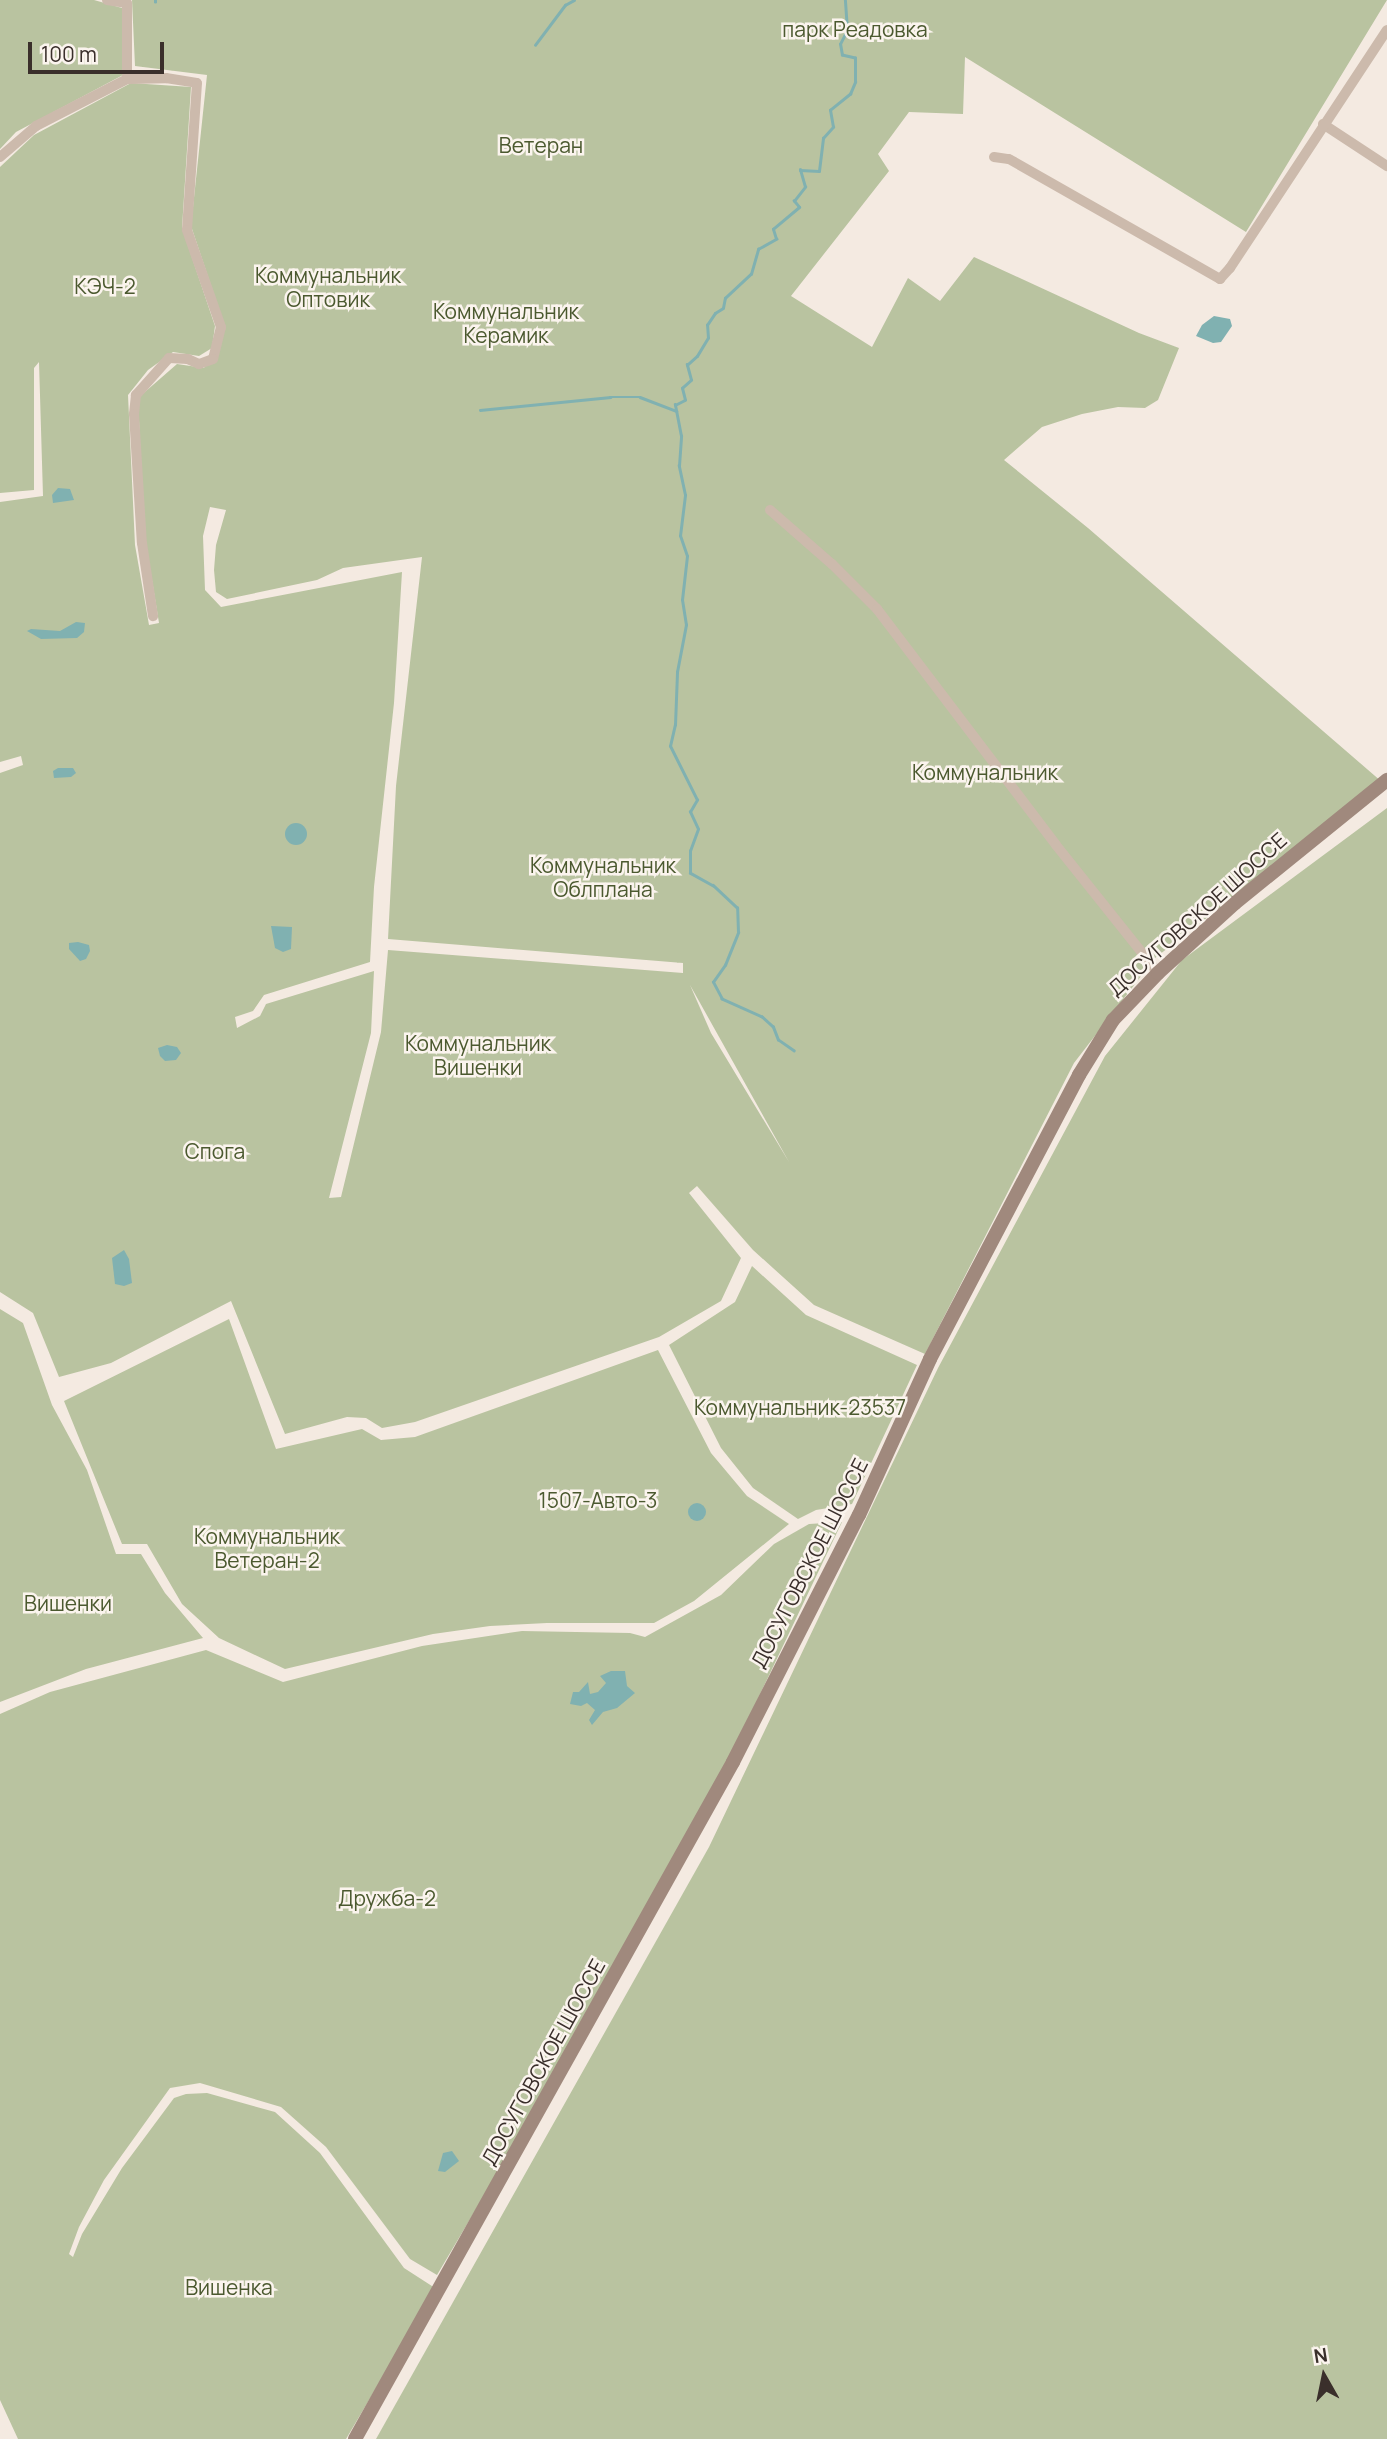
<!DOCTYPE html>
<html>
<head>
<meta charset="utf-8">
<style>
	body { margin:0 }
	#map { position:relative; width:1387px; height:2439px; overflow:hidden; background:#f4eae1; font-family:Manrope,sans-serif }
	div>[style] { position:absolute }
	.green>* { inset:0; background:#b9c3a0 }
	.water>* { inset:0; background:#80b1b1 }
	.round { border-radius:50% }
	.stream>* { height:2.5px; margin:-1.25px; padding:0 1.25px; transform-origin:1.25px; border-radius:1.25px; background:#80b1b1 }
	.street>* { height:10px; margin:-5px; padding:0 5px; transform-origin:5px; border-radius:5px; background:#ccbaac }
	.secondary>* { height:14px; margin:-7px; padding:0 7px; transform-origin:7px; border-radius:7px; background:#a0897d }
	span { translate:-50% -50%; white-space:nowrap; text-align:center; line-height:1.15; -webkit-text-stroke:5px #fbf4ee; paint-order:stroke }
	.park-label { font-size:21px; color:#4b592f }
	.street-label { font-size:21px; color:#3a2f2b }
	.north { position:absolute; left:1289px; top:2341px; width:70px; height:70px; -webkit-text-stroke:5px #fbf4ee; paint-order:stroke; rotate:351deg; font-size:19px; font-weight:700; line-height:28px; text-align:center; color:#3a2f2b }
	.north::after { content:''; display:block; margin:auto; width:24px; height:32px; background:#3a2f2b; clip-path:polygon(50% 0,100% 100%,50% 72%,0 100%) }
	.scale { position:absolute; left:28px; top:42px; width:136px; height:32px; box-sizing:border-box; border:4px solid #3a2f2b; border-top:0; padding-left:9px; font-size:21px; line-height:24px; white-space:nowrap; color:#3a2f2b; -webkit-text-stroke:5px #fbf4ee; paint-order:stroke }
</style>
</head>
<body>
<div id="map">
	<div class="green">
		<div style="clip-path:polygon(0 0,94px 0,122px 8px,123px 75px,16px 132px,0 149px)"></div>
		<div style="clip-path:polygon(evenodd,132px 0,1387px 0,1246px 232px,965px 57px,963px 114px,909px 112px,878px 154px,889px 171px,791px 296px,872px 347px,908px 278px,940px 301px,974px 257px,1139px 333px,1179px 348px,1158px 400px,1145px 408px,1118px 407px,1082px 414px,1042px 427px,1004px 460px,1088px 528px,1382px 782px,1155px 958px,1074px 1063px,925px 1354px,814px 1305px,753px 1250px,697px 1186px,689px 1193px,741px 1258px,721px 1301px,659px 1337px,415px 1422px,382px 1428px,366px 1418px,347px 1417px,285px 1434px,231px 1301px,111px 1363px,59px 1377px,33px 1313px,0 1292px,0 773px,23px 765px,21px 756px,0 762px,0 502px,43px 496px,39px 362px,34px 368px,34px 490px,0 493px,0 167px,34px 135px,131px 83px,191px 87px,182px 228px,215px 326px,212px 348px,199px 356px,173px 352px,148px 370px,128px 395px,135px 545px,149px 625px,159px 623px,144px 531px,138px 398px,177px 364px,204px 368px,225px 327px,191px 226px,207px 75px,135px 66px,132px 0,210px 507px,226px 510px,216px 545px,214px 570px,216px 592px,227px 599px,317px 580px,343px 568px,422px 557px,396px 786px,388px 939px,683px 963px,683px 973px,388px 950px,381px 1032px,341px 1197px,329px 1198px,371px 1033px,374px 971px,266px 1004px,260px 1016px,237px 1028px,235px 1017px,253px 1011px,264px 995px,370px 962px,374px 887px,394px 703px,402px 572px,221px 607px,205px 590px,203px 536px,210px 507px,132px 0,690px 985px,789px 1162px,711px 1033px,690px 985px)"></div>
		<div style="clip-path:polygon(1387px 808px,1387px 2439px,376px 2439px,709px 1847px,938px 1368px,1105px 1056px,1182px 960px)"></div>
		<div style="clip-path:polygon(752px 1266px,806px 1315px,917px 1365px,852px 1504px,816px 1510px,798px 1519px,753px 1488px,721px 1448px,669px 1345px,735px 1302px)"></div>
		<div style="clip-path:polygon(0 1309px,23px 1323px,52px 1405px,87px 1470px,116px 1554px,141px 1554px,165px 1593px,203px 1638px,86px 1669px,0 1702px)"></div>
		<div style="clip-path:polygon(229px 1319px,276px 1449px,362px 1429px,381px 1440px,415px 1437px,658px 1350px,711px 1453px,747px 1496px,789px 1524px,694px 1601px,654px 1623px,547px 1623px,490px 1626px,433px 1634px,285px 1669px,219px 1638px,182px 1604px,147px 1544px,122px 1544px,64px 1401px)"></div>
		<div style="clip-path:polygon(842px 1522px,703px 1814px,635px 1940px,437px 2275px,410px 2259px,326px 2147px,281px 2107px,200px 2083px,170px 2088px,104px 2180px,79px 2227px,69px 2254px,73px 2257px,82px 2234px,122px 2168px,174px 2098px,186px 2094px,207px 2093px,275px 2112px,320px 2153px,404px 2268px,435px 2288px,346px 2439px,18px 2439px,0 2400px,0 1714px,50px 1692px,206px 1650px,283px 1682px,422px 1646px,522px 1631px,630px 1633px,645px 1637px,721px 1595px,774px 1544px,809px 1524px)"></div>
	</div>
	<div class="water">
		<div style="clip-path:polygon(1214px 316px,1230px 319px,1232px 326px,1221px 342px,1213px 343px,1196px 336px,1202px 325px)"></div>
		<div style="clip-path:polygon(58px 488px,70px 489px,74px 500px,53px 503px,52px 495px)"></div>
		<div style="clip-path:polygon(76px 622px,85px 623px,84px 632px,77px 638px,41px 639px,27px 631px,31px 629px,60px 631px)"></div>
		<div style="clip-path:polygon(58px 768px,73px 768px,76px 773px,71px 777px,54px 778px,53px 771px)"></div>
		<div class="round" style="left:285px;top:823px;width:22px;height:22px"></div>
		<div style="clip-path:polygon(271px 926px,292px 927px,291px 949px,283px 952px,275px 948px)"></div>
		<div style="clip-path:polygon(78px 942px,89px 945px,90px 951px,86px 959px,80px 961px,69px 949px,69px 943px)"></div>
		<div style="clip-path:polygon(167px 1045px,177px 1047px,181px 1053px,176px 1060px,165px 1061px,160px 1056px,158px 1048px)"></div>
		<div style="clip-path:polygon(124px 1250px,129px 1259px,132px 1283px,124px 1286px,115px 1284px,112px 1258px)"></div>
		<div class="round" style="left:688px;top:1503px;width:18px;height:18px"></div>
		<div style="clip-path:polygon(611px 1671px,625px 1671px,627px 1686px,635px 1693px,617px 1708px,603px 1712px,592px 1725px,589px 1720px,595px 1710px,587px 1703px,581px 1706px,570px 1704px,573px 1692px,579px 1692px,588px 1682px,590px 1694px,598px 1692px,606px 1683px,600px 1676px)"></div>
		<div style="clip-path:polygon(452px 2151px,459px 2161px,445px 2172px,438px 2171px,443px 2153px)"></div>
	</div>
	<div class="stream">
		<div style="left:155px;top:2px;width:2px;rotate:-90deg"></div>
		<div style="left:535px;top:45px;width:50px;rotate:-53.1deg"></div>
		<div style="left:565px;top:5px;width:10px;rotate:-29deg"></div>
		<div style="left:480px;top:410px;width:131px;rotate:-5.7deg"></div>
		<div style="left:610px;top:397px;width:30px"></div>
		<div style="left:640px;top:397px;width:39px;rotate:21deg"></div>
		<div style="left:794px;top:1051px;width:19px;rotate:-145deg"></div>
		<div style="left:778px;top:1040px;width:14px;rotate:-111deg"></div>
		<div style="left:773px;top:1027px;width:15px;rotate:-138deg"></div>
		<div style="left:762px;top:1017px;width:44px;rotate:-155.8deg"></div>
		<div style="left:722px;top:999px;width:19px;rotate:-118deg"></div>
		<div style="left:713px;top:982px;width:21px;rotate:-55deg"></div>
		<div style="left:725px;top:965px;width:35px;rotate:-68deg"></div>
		<div style="left:738px;top:932px;width:24px;rotate:-92deg"></div>
		<div style="left:737px;top:908px;width:33px;rotate:-137deg"></div>
		<div style="left:713px;top:886px;width:26px;rotate:-151deg"></div>
		<div style="left:690px;top:873px;width:22px;rotate:-90deg"></div>
		<div style="left:690px;top:851px;width:23px;rotate:-70deg"></div>
		<div style="left:698px;top:829px;width:19px;rotate:-115deg"></div>
		<div style="left:690px;top:812px;width:14px;rotate:-60deg"></div>
		<div style="left:697px;top:800px;width:60px;rotate:-116.6deg"></div>
		<div style="left:670px;top:746px;width:22px;rotate:-77deg"></div>
		<div style="left:675px;top:725px;width:53px;rotate:-87.8deg"></div>
		<div style="left:677px;top:672px;width:48px;rotate:-79.2deg"></div>
		<div style="left:686px;top:625px;width:25px;rotate:-99deg"></div>
		<div style="left:682px;top:600px;width:44px;rotate:-83.5deg"></div>
		<div style="left:687px;top:556px;width:21px;rotate:-109deg"></div>
		<div style="left:680px;top:536px;width:41px;rotate:-83deg"></div>
		<div style="left:685px;top:495px;width:30px;rotate:-102deg"></div>
		<div style="left:679px;top:466px;width:30px;rotate:-86deg"></div>
		<div style="left:681px;top:436px;width:32px;rotate:-101deg"></div>
		<div style="left:675px;top:405px;width:11px;rotate:-27deg"></div>
		<div style="left:685px;top:400px;width:12px;rotate:-104deg"></div>
		<div style="left:682px;top:388px;width:12px;rotate:-42deg"></div>
		<div style="left:691px;top:380px;width:16px;rotate:-105deg"></div>
		<div style="left:687px;top:365px;width:13px;rotate:-42deg"></div>
		<div style="left:697px;top:356px;width:21px;rotate:-59deg"></div>
		<div style="left:708px;top:338px;width:13px;rotate:-94deg"></div>
		<div style="left:707px;top:325px;width:14px;rotate:-56deg"></div>
		<div style="left:715px;top:313px;width:9px;rotate:-32deg"></div>
		<div style="left:723px;top:308px;width:10px;rotate:-79deg"></div>
		<div style="left:725px;top:298px;width:35px;rotate:-43deg"></div>
		<div style="left:751px;top:274px;width:26px;rotate:-74deg"></div>
		<div style="left:758px;top:249px;width:21px;rotate:-29deg"></div>
		<div style="left:776px;top:239px;width:10px;rotate:-107deg"></div>
		<div style="left:773px;top:229px;width:34px;rotate:-40deg"></div>
		<div style="left:799px;top:207px;width:8px;rotate:-130deg"></div>
		<div style="left:794px;top:201px;width:18px;rotate:-52deg"></div>
		<div style="left:805px;top:187px;width:18px;rotate:-106deg"></div>
		<div style="left:800px;top:170px;width:19px;rotate:3deg"></div>
		<div style="left:819px;top:171px;width:33px;rotate:-83deg"></div>
		<div style="left:823px;top:138px;width:15px;rotate:-48deg"></div>
		<div style="left:833px;top:127px;width:17px;rotate:-100deg"></div>
		<div style="left:830px;top:110px;width:26px;rotate:-39deg"></div>
		<div style="left:850px;top:94px;width:13px;rotate:-67deg"></div>
		<div style="left:855px;top:82px;width:24px;rotate:-90deg"></div>
		<div style="left:855px;top:58px;width:13px;rotate:-167deg"></div>
		<div style="left:842px;top:55px;width:11px;rotate:-100deg"></div>
		<div style="left:840px;top:44px;width:16px;rotate:-63deg"></div>
		<div style="left:847px;top:30px;width:30px;rotate:-94deg"></div>
	</div>
	<div class="street">
		<div style="left:107px;top:0;width:20px;rotate:9deg"></div>
		<div style="left:127px;top:3px;width:76px;rotate:90deg"></div>
		<div style="left:1323px;top:124px;width:77px;rotate:33.3deg"></div>
		<div style="left:0;top:157px;width:48px;rotate:-40.7deg"></div>
		<div style="left:36px;top:126px;width:102px;rotate:-27.3deg"></div>
		<div style="left:127px;top:79px;width:39px;rotate:-1deg"></div>
		<div style="left:166px;top:78px;width:31px;rotate:9deg"></div>
		<div style="left:197px;top:83px;width:147px;rotate:93.9deg"></div>
		<div style="left:187px;top:230px;width:103px;rotate:70.7deg"></div>
		<div style="left:221px;top:327px;width:33px;rotate:104deg"></div>
		<div style="left:213px;top:359px;width:15px;rotate:160deg"></div>
		<div style="left:199px;top:364px;width:12px;rotate:-156deg"></div>
		<div style="left:188px;top:359px;width:19px;rotate:-177deg"></div>
		<div style="left:169px;top:358px;width:50px;rotate:131.7deg"></div>
		<div style="left:136px;top:395px;width:19px;rotate:96deg"></div>
		<div style="left:134px;top:414px;width:129px;rotate:86.5deg"></div>
		<div style="left:142px;top:543px;width:74px;rotate:81.4deg"></div>
		<div style="left:994px;top:157px;width:15px;rotate:8deg"></div>
		<div style="left:1009px;top:159px;width:243px;rotate:29.6deg"></div>
		<div style="left:1220px;top:279px;width:15px;rotate:-48deg"></div>
		<div style="left:1230px;top:268px;width:285px;rotate:-56.6deg"></div>
		<div style="left:770px;top:510px;width:82px;rotate:41.1deg"></div>
		<div style="left:832px;top:564px;width:64px;rotate:45deg"></div>
		<div style="left:877px;top:609px;width:296px;rotate:52.8deg"></div>
		<div style="left:1056px;top:845px;width:164px;rotate:51.4deg"></div>
	</div>
	<div class="secondary">
		<div style="left:355px;top:2439px;width:775px;rotate:-60.82deg"></div>
		<div style="left:733px;top:1762px;width:277px;rotate:-63deg"></div>
		<div style="left:859px;top:1515px;width:171px;rotate:-65.5deg"></div>
		<div style="left:930px;top:1359px;width:321px;rotate:-62.3deg"></div>
		<div style="left:1079px;top:1075px;width:65px;rotate:-58.3deg"></div>
		<div style="left:1113px;top:1020px;width:65px;rotate:-46.2deg"></div>
		<div style="left:1158px;top:973px;width:104px;rotate:-42.3deg"></div>
		<div style="left:1235px;top:903px;width:196px;rotate:-39deg"></div>
	</div>
	<div class="park-label">
		<span style="left:855px;top:29px">парк Реадовка</span>
		<span style="left:541px;top:145px">Ветеран</span>
		<span style="left:328px;top:287px">Коммунальник<br>Оптовик</span>
		<span style="left:105px;top:286px">КЭЧ-2</span>
		<span style="left:506px;top:323px">Коммунальник<br>Керамик</span>
		<span style="left:985px;top:772px">Коммунальник</span>
		<span style="left:603px;top:877px">Коммунальник<br>Облплана</span>
		<span style="left:478px;top:1055px">Коммунальник<br>Вишенки</span>
		<span style="left:215px;top:1151px">Спога</span>
		<span style="left:800px;top:1407px">Коммунальник-23537</span>
		<span style="left:598px;top:1500px">1507-Авто-3</span>
		<span style="left:267px;top:1548px">Коммунальник<br>Ветеран-2</span>
		<span style="left:68px;top:1603px">Вишенки</span>
		<span style="left:387px;top:1898px">Дружба-2</span>
		<span style="left:229px;top:2287px">Вишенка</span>
	</div>
	<div class="street-label">
		<span style="left:1197px;top:914px;rotate:-42deg">ДОСУГОВСКОЕ ШОССЕ</span>
		<span style="left:809px;top:1563px;rotate:-63deg">ДОСУГОВСКОЕ ШОССЕ</span>
		<span style="left:543px;top:2062px;rotate:-61deg">ДОСУГОВСКОЕ ШОССЕ</span>
	</div>
	<div class="north">N</div>
	<div class="scale">100 m</div>
</div>
</body>
</html>
